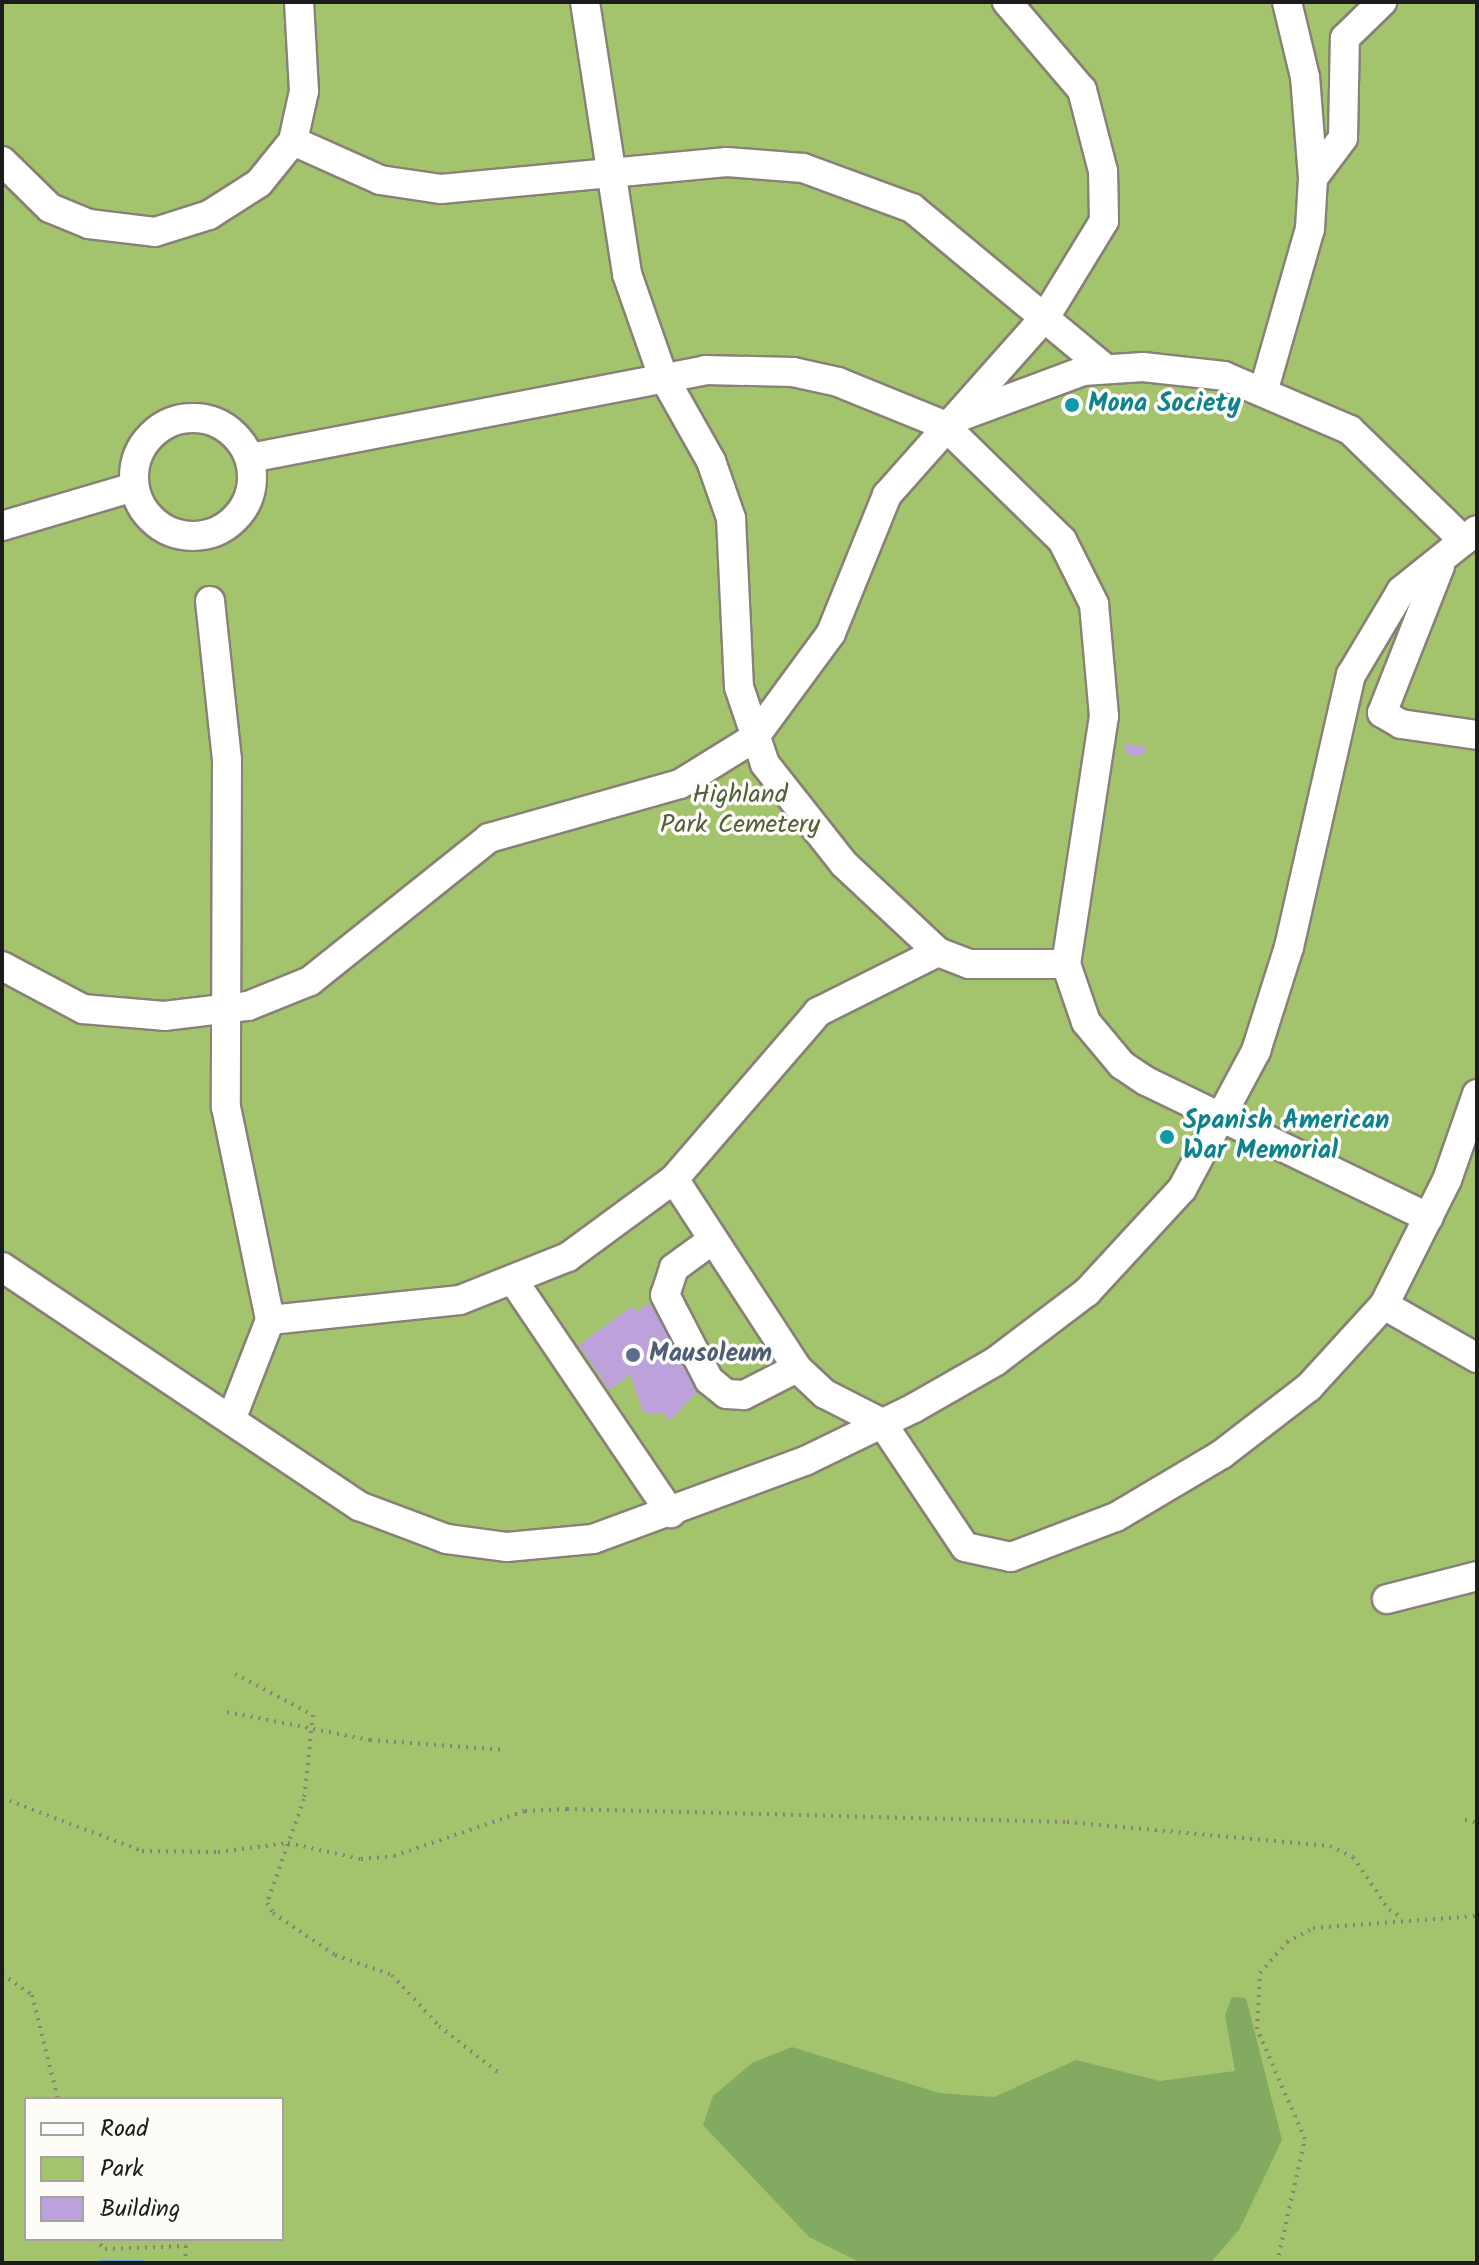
<!DOCTYPE html>
<html>
<head>
<meta charset="utf-8">
<style>
	body { margin:0 }
	#map { position:relative; width:1479px; height:2265px; overflow:hidden; background:#f5e6ce; font-family:Kalam,sans-serif }
	div>[style] { position:absolute }
	.green>* { inset:0; background:#a3c46d }
	.forest>* { inset:0; background:#82aa60 }
	.stream>* { height:6px; margin:-3px; padding:0 3px; transform-origin:3px; border-radius:3px; background:#66a9db }
	.building>* { inset:0; background:#bda1db; transform-origin:0 0 }
	.path>* { height:4px; margin-top:-2px; transform-origin:0; background:repeating-linear-gradient(90deg,#888175 0 2px,transparent 0 8px) }
	.roads { filter:drop-shadow(2px 0 #888175) drop-shadow(-2px 0 #888175) drop-shadow(0 2px #888175) drop-shadow(0 -2px #888175) }
	.minor>* { height:28px; margin:-14px; padding:0 14px; transform-origin:14px; border-radius:14px; background:#fff }
	.minor>.ring { margin:-14px; padding:0; box-sizing:content-box; background:none; border:28px solid #fff; border-radius:50% }
	.dots>* { width:22px; height:22px; translate:-50% -50%; box-sizing:border-box; border:4px solid #fdfcf7; border-radius:50% }
	span { translate:-50% -50%; white-space:nowrap; text-align:center; line-height:1.15; -webkit-text-stroke:7px #fdfcf7; paint-order:stroke }
	.culture-label { font-size:26px; color:#0d838f; font-weight:700 }
	.left { translate:0 -50%; text-align:left }
	.park-label { font-size:26px; color:#525f3c }
	.service-label { font-size:26px; color:#4e5e75; font-weight:700 }
	.frame { position:absolute; inset:0; border:4px solid #1c1c1c; pointer-events:none }
	.legend { position:absolute; left:24px; top:2097px; width:260px; height:144px; box-sizing:border-box; background:#fdfcf7; border:2px solid #a3a29f; margin:0; padding:10px 14px; list-style:none; font-size:24px; color:#1c1c1c }
	.legend li { display:flex; align-items:center; gap:16px; height:40px }
	.legend b { width:40px; border:2px solid #a3a29f }
</style>
</head>
<body>
<div id="map">
	<div class="green">
		<div style="clip-path:polygon(evenodd,2px 2px,1477px 2px,1477px 2263px,2px 2263px,2px 2px,26px 2099px,282px 2099px,282px 2239px,26px 2239px,26px 2099px)"></div>
	</div>
	<div class="forest">
		<div style="clip-path:polygon(1232px 1997px,1246px 1998px,1282px 2140px,1239px 2230px,1212px 2261px,861px 2263px,809px 2237px,703px 2125px,713px 2096px,752px 2063px,792px 2047px,939px 2093px,994px 2097px,1076px 2060px,1160px 2081px,1235px 2071px,1225px 2015px)"></div>
	</div>
	<div class="stream">
		<div style="left:101px;top:2263px;width:40px"></div>
	</div>
	<div class="building">
		<div style="left:1101px;top:390px;width:12px;height:9px;rotate:85deg"></div>
		<div style="left:1126px;top:744px;width:19px;height:10px;rotate:6deg"></div>
		<div style="clip-path:polygon(649px 1303px,704px 1385px,669px 1421px,664px 1413px,644px 1414px,630px 1375px,609px 1390px,579px 1345px,632px 1306px,636px 1312px)"></div>
	</div>
	<div class="path">
		<div style="left:235px;top:1674px;width:88px;rotate:27.7deg"></div>
		<div style="left:313px;top:1715px;width:84px;rotate:96.1deg"></div>
		<div style="left:304px;top:1799px;width:110px;rotate:109.6deg"></div>
		<div style="left:267px;top:1903px;width:12px;rotate:59deg"></div>
		<div style="left:273px;top:1913px;width:75px;rotate:34.1deg"></div>
		<div style="left:335px;top:1955px;width:60px;rotate:19.3deg"></div>
		<div style="left:392px;top:1975px;width:69px;rotate:47.3deg"></div>
		<div style="left:439px;top:2026px;width:78px;rotate:38.2deg"></div>
		<div style="left:227px;top:1712px;width:146px;rotate:11.1deg"></div>
		<div style="left:370px;top:1740px;width:136px;rotate:4.2deg"></div>
		<div style="left:2px;top:1798px;width:150px;rotate:20.7deg"></div>
		<div style="left:142px;top:1851px;width:76px;rotate:0.8deg"></div>
		<div style="left:218px;top:1852px;width:71px;rotate:-7.3deg"></div>
		<div style="left:288px;top:1843px;width:75px;rotate:12.4deg"></div>
		<div style="left:361px;top:1859px;width:33px;rotate:-5deg"></div>
		<div style="left:394px;top:1856px;width:139px;rotate:-19deg"></div>
		<div style="left:525px;top:1811px;width:42px;rotate:-2.7deg"></div>
		<div style="left:567px;top:1809px;width:500px;rotate:1.49deg"></div>
		<div style="left:1067px;top:1822px;width:264px;rotate:5.2deg"></div>
		<div style="left:1330px;top:1846px;width:25px;rotate:26deg"></div>
		<div style="left:1353px;top:1857px;width:64px;rotate:55.8deg"></div>
		<div style="left:1389px;top:1910px;width:16px;rotate:30deg"></div>
		<div style="left:1465px;top:1820px;width:12px;rotate:14deg"></div>
		<div style="left:2px;top:1974px;width:37px;rotate:35deg"></div>
		<div style="left:32px;top:1995px;width:107px;rotate:76deg"></div>
		<div style="left:94px;top:2239px;width:15px;rotate:42deg"></div>
		<div style="left:105px;top:2249px;width:81px;rotate:-2.1deg"></div>
		<div style="left:186px;top:2246px;width:17px;rotate:93deg"></div>
		<div style="left:1277px;top:2263px;width:127px;rotate:-77.3deg"></div>
		<div style="left:1305px;top:2139px;width:120px;rotate:-113.6deg"></div>
		<div style="left:1257px;top:2029px;width:56px;rotate:-86.9deg"></div>
		<div style="left:1260px;top:1973px;width:41px;rotate:-48.9deg"></div>
		<div style="left:1287px;top:1942px;width:30px;rotate:-28deg"></div>
		<div style="left:1313px;top:1928px;width:164px;rotate:-4.2deg"></div>
	</div>
	<div class="roads">
		<div class="minor">
			<div style="left:585px;top:2px;width:275px;rotate:81.2deg"></div>
			<div style="left:627px;top:274px;width:106px;rotate:70.7deg"></div>
			<div style="left:662px;top:374px;width:100px;rotate:60.6deg"></div>
			<div style="left:711px;top:461px;width:60px;rotate:70.7deg"></div>
			<div style="left:731px;top:518px;width:169px;rotate:87.3deg"></div>
			<div style="left:739px;top:687px;width:81px;rotate:71.3deg"></div>
			<div style="left:765px;top:764px;width:127px;rotate:51.7deg"></div>
			<div style="left:844px;top:864px;width:129px;rotate:43.1deg"></div>
			<div style="left:938px;top:952px;width:33px;rotate:21deg"></div>
			<div style="left:969px;top:964px;width:97px"></div>
			<div style="left:293px;top:141px;width:95px;rotate:24.1deg"></div>
			<div style="left:380px;top:180px;width:62px;rotate:8.4deg"></div>
			<div style="left:441px;top:189px;width:287px;rotate:-5.4deg"></div>
			<div style="left:727px;top:162px;width:76px;rotate:4.5deg"></div>
			<div style="left:803px;top:168px;width:116px;rotate:20.2deg"></div>
			<div style="left:912px;top:208px;width:252px;rotate:39.7deg"></div>
			<div style="left:2px;top:161px;width:67px;rotate:44.4deg"></div>
			<div style="left:50px;top:208px;width:42px;rotate:22.3deg"></div>
			<div style="left:89px;top:224px;width:66px;rotate:6.9deg"></div>
			<div style="left:155px;top:232px;width:57px;rotate:-17.5deg"></div>
			<div style="left:209px;top:215px;width:59px;rotate:-32.6deg"></div>
			<div style="left:259px;top:183px;width:54px;rotate:-51deg"></div>
			<div style="left:293px;top:141px;width:51px;rotate:-77.6deg"></div>
			<div style="left:304px;top:91px;width:89px;rotate:-93.2deg"></div>
			<div style="left:1313px;top:178px;width:50px;rotate:-53.1deg"></div>
			<div style="left:1343px;top:138px;width:100px;rotate:-88.9deg"></div>
			<div style="left:1345px;top:38px;width:52px;rotate:-44.2deg"></div>
			<div style="left:1264px;top:389px;width:166px;rotate:-74deg"></div>
			<div style="left:1310px;top:229px;width:51px;rotate:-86.6deg"></div>
			<div style="left:1313px;top:178px;width:101px;rotate:-94.5deg"></div>
			<div style="left:1305px;top:77px;width:77px;rotate:-103.5deg"></div>
			<div style="left:962px;top:416px;width:129px;rotate:-20.4deg"></div>
			<div style="left:1083px;top:371px;width:60px;rotate:-3.8deg"></div>
			<div style="left:1143px;top:367px;width:81px;rotate:6.3deg"></div>
			<div style="left:1224px;top:376px;width:137px;rotate:23.2deg"></div>
			<div style="left:1350px;top:430px;width:159px;rotate:44.2deg"></div>
			<div class="ring" style="left:134px;top:418px;width:90px;height:90px"></div>
			<div style="left:250px;top:458px;width:463px;rotate:-10.9deg"></div>
			<div style="left:705px;top:370px;width:88px;rotate:1.3deg"></div>
			<div style="left:793px;top:372px;width:46px;rotate:12.5deg"></div>
			<div style="left:838px;top:382px;width:114px;rotate:22.1deg"></div>
			<div style="left:944px;top:425px;width:165px;rotate:44.3deg"></div>
			<div style="left:1062px;top:540px;width:72px;rotate:63.4deg"></div>
			<div style="left:1094px;top:604px;width:112px;rotate:84.9deg"></div>
			<div style="left:1104px;top:716px;width:251px;rotate:98.7deg"></div>
			<div style="left:1066px;top:964px;width:61px;rotate:71deg"></div>
			<div style="left:1086px;top:1022px;width:56px;rotate:50.1deg"></div>
			<div style="left:1122px;top:1065px;width:29px;rotate:34deg"></div>
			<div style="left:1146px;top:1081px;width:314px;rotate:25.8deg"></div>
			<div style="left:2px;top:526px;width:138px;rotate:-16.5deg"></div>
			<div style="left:1440px;top:566px;width:158px;rotate:111.5deg"></div>
			<div style="left:1382px;top:713px;width:22px;rotate:30deg"></div>
			<div style="left:1401px;top:724px;width:77px;rotate:8.2deg"></div>
			<div style="left:210px;top:601px;width:160px;rotate:83.9deg"></div>
			<div style="left:227px;top:760px;width:347px;rotate:90.2deg"></div>
			<div style="left:226px;top:1107px;width:217px;rotate:78.3deg"></div>
			<div style="left:270px;top:1320px;width:102px;rotate:111.3deg"></div>
			<div style="left:2px;top:966px;width:92px;rotate:28deg"></div>
			<div style="left:83px;top:1009px;width:81px;rotate:4.9deg"></div>
			<div style="left:164px;top:1016px;width:85px;rotate:-6.8deg"></div>
			<div style="left:248px;top:1006px;width:67px;rotate:-22deg"></div>
			<div style="left:310px;top:981px;width:229px;rotate:-38.6deg"></div>
			<div style="left:489px;top:838px;width:198px;rotate:-15.8deg"></div>
			<div style="left:680px;top:784px;width:87px;rotate:-31.9deg"></div>
			<div style="left:754px;top:738px;width:130px;rotate:-53.7deg"></div>
			<div style="left:831px;top:633px;width:149px;rotate:-67.9deg"></div>
			<div style="left:887px;top:495px;width:239px;rotate:-48.4deg"></div>
			<div style="left:1046px;top:316px;width:111px;rotate:-58.6deg"></div>
			<div style="left:1104px;top:221px;width:50px;rotate:-91.1deg"></div>
			<div style="left:1103px;top:171px;width:84px;rotate:-104.5deg"></div>
			<div style="left:1082px;top:90px;width:116px;rotate:-130.4deg"></div>
			<div style="left:674px;top:1179px;width:225px;rotate:56.9deg"></div>
			<div style="left:797px;top:1368px;width:38px;rotate:43deg"></div>
			<div style="left:825px;top:1394px;width:64px;rotate:27deg"></div>
			<div style="left:882px;top:1423px;width:149px;rotate:56.2deg"></div>
			<div style="left:965px;top:1547px;width:47px;rotate:12.3deg"></div>
			<div style="left:1011px;top:1557px;width:112px;rotate:-20.9deg"></div>
			<div style="left:1116px;top:1517px;width:123px;rotate:-30.7deg"></div>
			<div style="left:1222px;top:1454px;width:110px;rotate:-37.6deg"></div>
			<div style="left:1309px;top:1387px;width:111px;rotate:-47.6deg"></div>
			<div style="left:1384px;top:1305px;width:140px;rotate:-63.3deg"></div>
			<div style="left:1447px;top:1180px;width:91px;rotate:-70.8deg"></div>
			<div style="left:711px;top:1241px;width:46px;rotate:143.9deg"></div>
			<div style="left:674px;top:1268px;width:28px;rotate:108deg"></div>
			<div style="left:665px;top:1295px;width:96px;rotate:62.6deg"></div>
			<div style="left:709px;top:1380px;width:22px;rotate:39deg"></div>
			<div style="left:726px;top:1394px;width:18px;rotate:3deg"></div>
			<div style="left:744px;top:1395px;width:59px;rotate:-27deg"></div>
			<div style="left:2px;top:1267px;width:430px;rotate:33.8deg"></div>
			<div style="left:359px;top:1506px;width:94px;rotate:20.6deg"></div>
			<div style="left:447px;top:1539px;width:61px;rotate:7.6deg"></div>
			<div style="left:507px;top:1547px;width:86px;rotate:-5.3deg"></div>
			<div style="left:593px;top:1539px;width:226px;rotate:-20.2deg"></div>
			<div style="left:805px;top:1461px;width:121px;rotate:-25.9deg"></div>
			<div style="left:914px;top:1408px;width:95px;rotate:-29.8deg"></div>
			<div style="left:996px;top:1361px;width:114px;rotate:-37.2deg"></div>
			<div style="left:1087px;top:1292px;width:140px;rotate:-47.3deg"></div>
			<div style="left:1182px;top:1189px;width:157px;rotate:-61.8deg"></div>
			<div style="left:1256px;top:1051px;width:109px;rotate:-72.4deg"></div>
			<div style="left:1289px;top:947px;width:279px;rotate:-77.2deg"></div>
			<div style="left:1351px;top:675px;width:98px;rotate:-59.2deg"></div>
			<div style="left:1401px;top:591px;width:97px;rotate:-38.8deg"></div>
			<div style="left:515px;top:1283px;width:278px;rotate:55.9deg"></div>
			<div style="left:1384px;top:1305px;width:107px;rotate:29.7deg"></div>
			<div style="left:270px;top:1320px;width:191px;rotate:-6deg"></div>
			<div style="left:460px;top:1300px;width:116px;rotate:-21.7deg"></div>
			<div style="left:568px;top:1257px;width:132px;rotate:-36.3deg"></div>
			<div style="left:674px;top:1179px;width:221px;rotate:-49.2deg"></div>
			<div style="left:818px;top:1012px;width:134px;rotate:-26.6deg"></div>
			<div style="left:1387px;top:1599px;width:93px;rotate:-14.3deg"></div>
		</div>
	</div>
	<div class="dots">
		<div style="left:1072px;top:405px;background:#0f9aa8"></div>
		<div style="left:1167px;top:1137px;background:#0f9aa8"></div>
		<div style="left:633px;top:1355px;background:#5c6f8a"></div>
	</div>
	<div class="culture-label">
		<span class="left" style="left:1088px;top:405px">Mona Society</span>
		<span class="left" style="left:1183px;top:1137px">Spanish American<br>War Memorial</span>
	</div>
	<div class="park-label">
		<span style="left:740px;top:811px">Highland<br>Park Cemetery</span>
	</div>
	<div class="service-label">
		<span class="left" style="left:649px;top:1355px">Mausoleum</span>
	</div>
	<div class="frame"></div>
	<ul class="legend">
	<li><b style="height:10px;background:#fff"></b>Road</li>
	<li><b style="height:22px;background:#a3c46d"></b>Park</li>
	<li><b style="height:22px;background:#bda1db"></b>Building</li>
	</ul>
</div>
</body>
</html>
